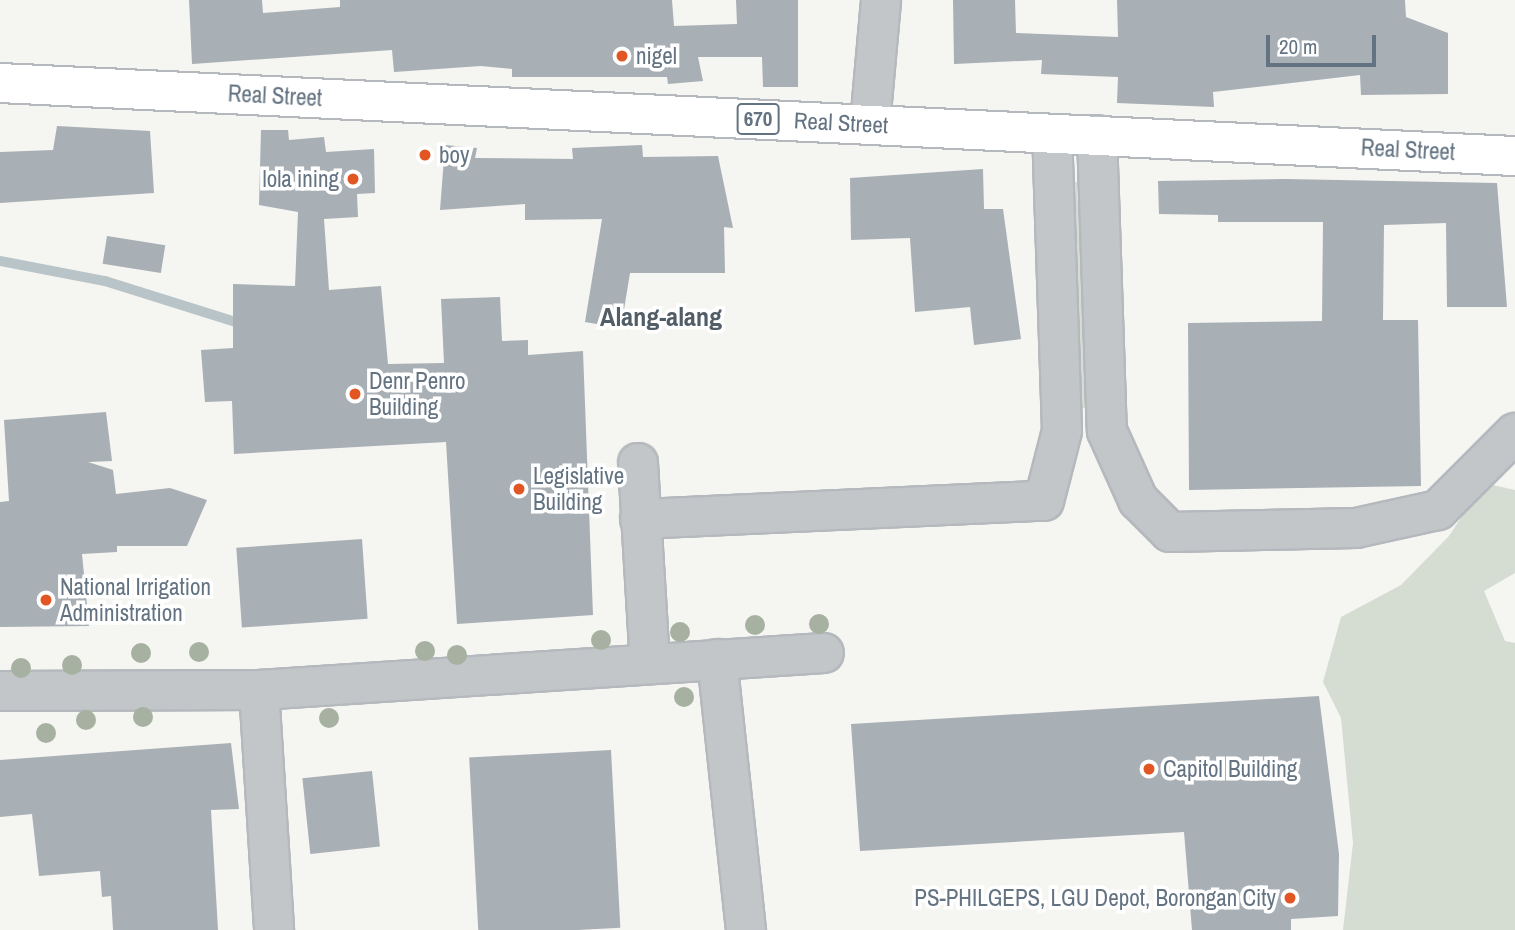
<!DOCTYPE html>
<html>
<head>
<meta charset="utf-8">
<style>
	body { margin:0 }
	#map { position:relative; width:1515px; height:930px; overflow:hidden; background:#f5f5f1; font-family:"Archivo Narrow",sans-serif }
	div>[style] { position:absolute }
	.green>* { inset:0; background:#d5dcd2 }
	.stream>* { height:10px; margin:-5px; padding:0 5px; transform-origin:5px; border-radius:5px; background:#b9c4c8 }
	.building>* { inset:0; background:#a8afb5; transform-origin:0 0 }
	.roads { filter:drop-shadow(2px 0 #b5b9bd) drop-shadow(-2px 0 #b5b9bd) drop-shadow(0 2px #b5b9bd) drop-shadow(0 -2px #b5b9bd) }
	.minor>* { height:38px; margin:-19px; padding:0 19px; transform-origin:19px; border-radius:19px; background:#c2c6c9 }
	.major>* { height:38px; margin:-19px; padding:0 19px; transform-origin:19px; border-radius:19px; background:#fff }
	.trees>* { width:20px; height:20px; margin:-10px; border-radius:50%; background:#a6b1a2 }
	.dots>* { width:19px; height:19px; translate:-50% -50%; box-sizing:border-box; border:4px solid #fff; border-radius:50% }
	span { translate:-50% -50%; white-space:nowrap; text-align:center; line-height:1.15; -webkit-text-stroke:7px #fff; paint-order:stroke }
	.shield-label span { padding:2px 5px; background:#fff; border:2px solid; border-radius:5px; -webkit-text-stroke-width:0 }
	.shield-label { font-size:21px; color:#647382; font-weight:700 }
	.poi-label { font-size:23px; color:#647382 }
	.left { translate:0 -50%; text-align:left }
	.right { translate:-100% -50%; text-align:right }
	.street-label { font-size:23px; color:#647382 }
	.quarter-label { font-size:26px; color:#515d67; font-weight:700 }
	.scale { position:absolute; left:1266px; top:35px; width:110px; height:32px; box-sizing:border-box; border:4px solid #647382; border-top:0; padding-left:9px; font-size:21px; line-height:24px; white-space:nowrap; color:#647382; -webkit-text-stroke:5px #fff; paint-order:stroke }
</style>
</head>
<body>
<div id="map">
	<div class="green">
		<div style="clip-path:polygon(1066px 182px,1077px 182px,1087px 408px,1074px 409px)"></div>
		<div style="clip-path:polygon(1484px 483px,1515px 490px,1515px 573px,1484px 591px,1505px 641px,1515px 643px,1515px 930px,1343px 930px,1353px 843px,1341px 718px,1323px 682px,1341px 617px,1401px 585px,1449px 536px)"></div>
	</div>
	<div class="stream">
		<div style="left:0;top:261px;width:107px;rotate:10.8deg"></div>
		<div style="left:105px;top:281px;width:147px;rotate:17.4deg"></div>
	</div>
	<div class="building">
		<div style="clip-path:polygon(189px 0,262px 0,263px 13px,340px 7px,340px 0,672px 0,674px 26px,737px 24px,736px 0,798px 0,798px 87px,763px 87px,762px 57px,698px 57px,703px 81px,668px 84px,667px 77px,512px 77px,512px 69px,481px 66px,394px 72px,392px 50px,192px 64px)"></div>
		<div style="clip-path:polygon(953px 0,1015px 0,1016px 33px,1118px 37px,1117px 0,1405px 0,1406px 17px,1448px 33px,1448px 94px,1361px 95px,1360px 75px,1213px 92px,1214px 107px,1117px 103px,1118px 77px,1041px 74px,1042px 60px,954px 64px)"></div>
		<div style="clip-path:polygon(57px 126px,150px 131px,154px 193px,0 203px,0 152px,53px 150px)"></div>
		<div style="clip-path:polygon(261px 130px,288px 130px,289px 140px,324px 137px,326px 152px,374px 149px,375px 193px,357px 194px,358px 217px,324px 219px,329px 290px,381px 286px,388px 364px,444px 363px,441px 299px,500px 297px,502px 341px,528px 340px,528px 355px,583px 351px,593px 615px,457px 624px,446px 442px,234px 454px,232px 401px,205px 402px,201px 350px,233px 348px,233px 284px,295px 286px,298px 212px,259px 205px)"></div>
		<div style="clip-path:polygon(445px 145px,477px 148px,475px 158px,573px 159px,572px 148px,642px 145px,643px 157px,718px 156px,733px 228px,724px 227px,725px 273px,630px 273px,621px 328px,585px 322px,602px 219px,525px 220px,525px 204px,440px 210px)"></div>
		<div style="clip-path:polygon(983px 169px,984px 209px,1003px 209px,1021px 339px,974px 345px,970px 307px,915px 312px,910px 238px,851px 240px,850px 178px)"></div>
		<div style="clip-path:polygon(1285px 179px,1497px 183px,1507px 307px,1447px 307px,1446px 223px,1384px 225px,1383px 320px,1418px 320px,1421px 486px,1189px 490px,1188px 323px,1322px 321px,1323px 222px,1218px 222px,1218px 215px,1159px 214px,1158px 181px)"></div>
		<div style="left:107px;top:236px;width:59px;height:28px;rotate:9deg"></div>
		<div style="clip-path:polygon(106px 412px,112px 461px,88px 462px,113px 470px,116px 494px,170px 488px,207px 500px,187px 546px,117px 546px,117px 552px,82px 554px,89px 626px,0 627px,0 502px,9px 501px,4px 420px)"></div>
		<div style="left:362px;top:539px;width:80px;height:126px;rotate:86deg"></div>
		<div style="clip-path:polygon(1319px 696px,1339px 854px,1338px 916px,1291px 919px,1291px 930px,1192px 930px,1184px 832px,860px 851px,851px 724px)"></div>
		<div style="clip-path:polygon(231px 743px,239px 809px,211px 810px,218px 930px,113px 930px,111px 896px,102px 897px,100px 871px,39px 876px,32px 814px,0 817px,0 760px)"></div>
		<div style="left:611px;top:750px;width:178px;height:142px;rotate:87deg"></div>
		<div style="left:372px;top:771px;width:76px;height:70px;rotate:84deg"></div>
	</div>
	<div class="roads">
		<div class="minor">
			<div style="left:870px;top:124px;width:124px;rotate:-84.9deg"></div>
			<div style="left:1097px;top:135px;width:296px;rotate:88.1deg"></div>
			<div style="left:1107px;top:431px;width:76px;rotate:65.8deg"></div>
			<div style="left:1138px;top:500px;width:45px;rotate:45deg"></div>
			<div style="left:1170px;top:532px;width:186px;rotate:-1.2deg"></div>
			<div style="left:1356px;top:528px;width:84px;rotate:-12.4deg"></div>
			<div style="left:1438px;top:510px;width:109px;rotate:-45deg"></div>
			<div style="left:638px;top:463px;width:201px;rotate:86.6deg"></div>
			<div style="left:640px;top:519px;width:404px;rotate:-2.6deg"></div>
			<div style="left:1044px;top:501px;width:72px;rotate:-75.6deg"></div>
			<div style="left:1062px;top:431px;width:296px;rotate:-91.9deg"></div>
			<div style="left:717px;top:659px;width:273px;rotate:83.9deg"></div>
			<div style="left:259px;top:690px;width:240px;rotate:86.4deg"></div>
			<div style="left:0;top:691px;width:259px;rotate:-0.2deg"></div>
			<div style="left:259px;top:690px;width:566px;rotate:-3.75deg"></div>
		</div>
		<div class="major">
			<div style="left:0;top:83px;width:1517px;rotate:2.76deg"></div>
		</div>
	</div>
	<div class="trees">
		<div style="left:819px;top:624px"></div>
		<div style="left:755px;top:625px"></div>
		<div style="left:680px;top:632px"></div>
		<div style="left:601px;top:640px"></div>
		<div style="left:425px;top:651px"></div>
		<div style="left:199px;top:652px"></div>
		<div style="left:141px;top:653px"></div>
		<div style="left:457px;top:655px"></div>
		<div style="left:72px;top:665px"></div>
		<div style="left:21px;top:668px"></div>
		<div style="left:684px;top:697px"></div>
		<div style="left:143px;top:717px"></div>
		<div style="left:329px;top:718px"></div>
		<div style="left:86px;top:720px"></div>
		<div style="left:46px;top:733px"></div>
	</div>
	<div class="dots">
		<div style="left:622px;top:56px;background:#e25623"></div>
		<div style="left:425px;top:155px;background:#e25623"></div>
		<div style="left:353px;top:179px;background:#e25623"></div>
		<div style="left:355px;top:394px;background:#e25623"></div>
		<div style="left:519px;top:489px;background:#e25623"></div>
		<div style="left:46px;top:600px;background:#e25623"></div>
		<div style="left:1149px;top:769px;background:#e25623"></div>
		<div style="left:1290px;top:898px;background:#e25623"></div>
	</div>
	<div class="shield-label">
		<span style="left:758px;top:119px">670</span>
	</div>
	<div class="poi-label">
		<span class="left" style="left:636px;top:56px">nigel</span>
		<span class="left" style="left:439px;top:155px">boy</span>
		<span class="right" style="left:339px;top:179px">lola ining</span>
		<span class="left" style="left:369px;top:394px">Denr Penro<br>Building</span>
		<span class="left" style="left:533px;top:489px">Legislative<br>Building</span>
		<span class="left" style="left:60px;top:600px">National Irrigation<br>Administration</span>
		<span class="left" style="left:1163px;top:769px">Capitol Building</span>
		<span class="right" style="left:1276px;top:898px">PS-PHILGEPS, LGU Depot, Borongan City</span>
	</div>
	<div class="street-label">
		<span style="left:275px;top:96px;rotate:3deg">Real Street</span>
		<span style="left:841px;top:123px;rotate:3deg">Real Street</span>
		<span style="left:1408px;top:150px;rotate:3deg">Real Street</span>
	</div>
	<div class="quarter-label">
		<span style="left:661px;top:317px">Alang-alang</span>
	</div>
	<div class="scale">20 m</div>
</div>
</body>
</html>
